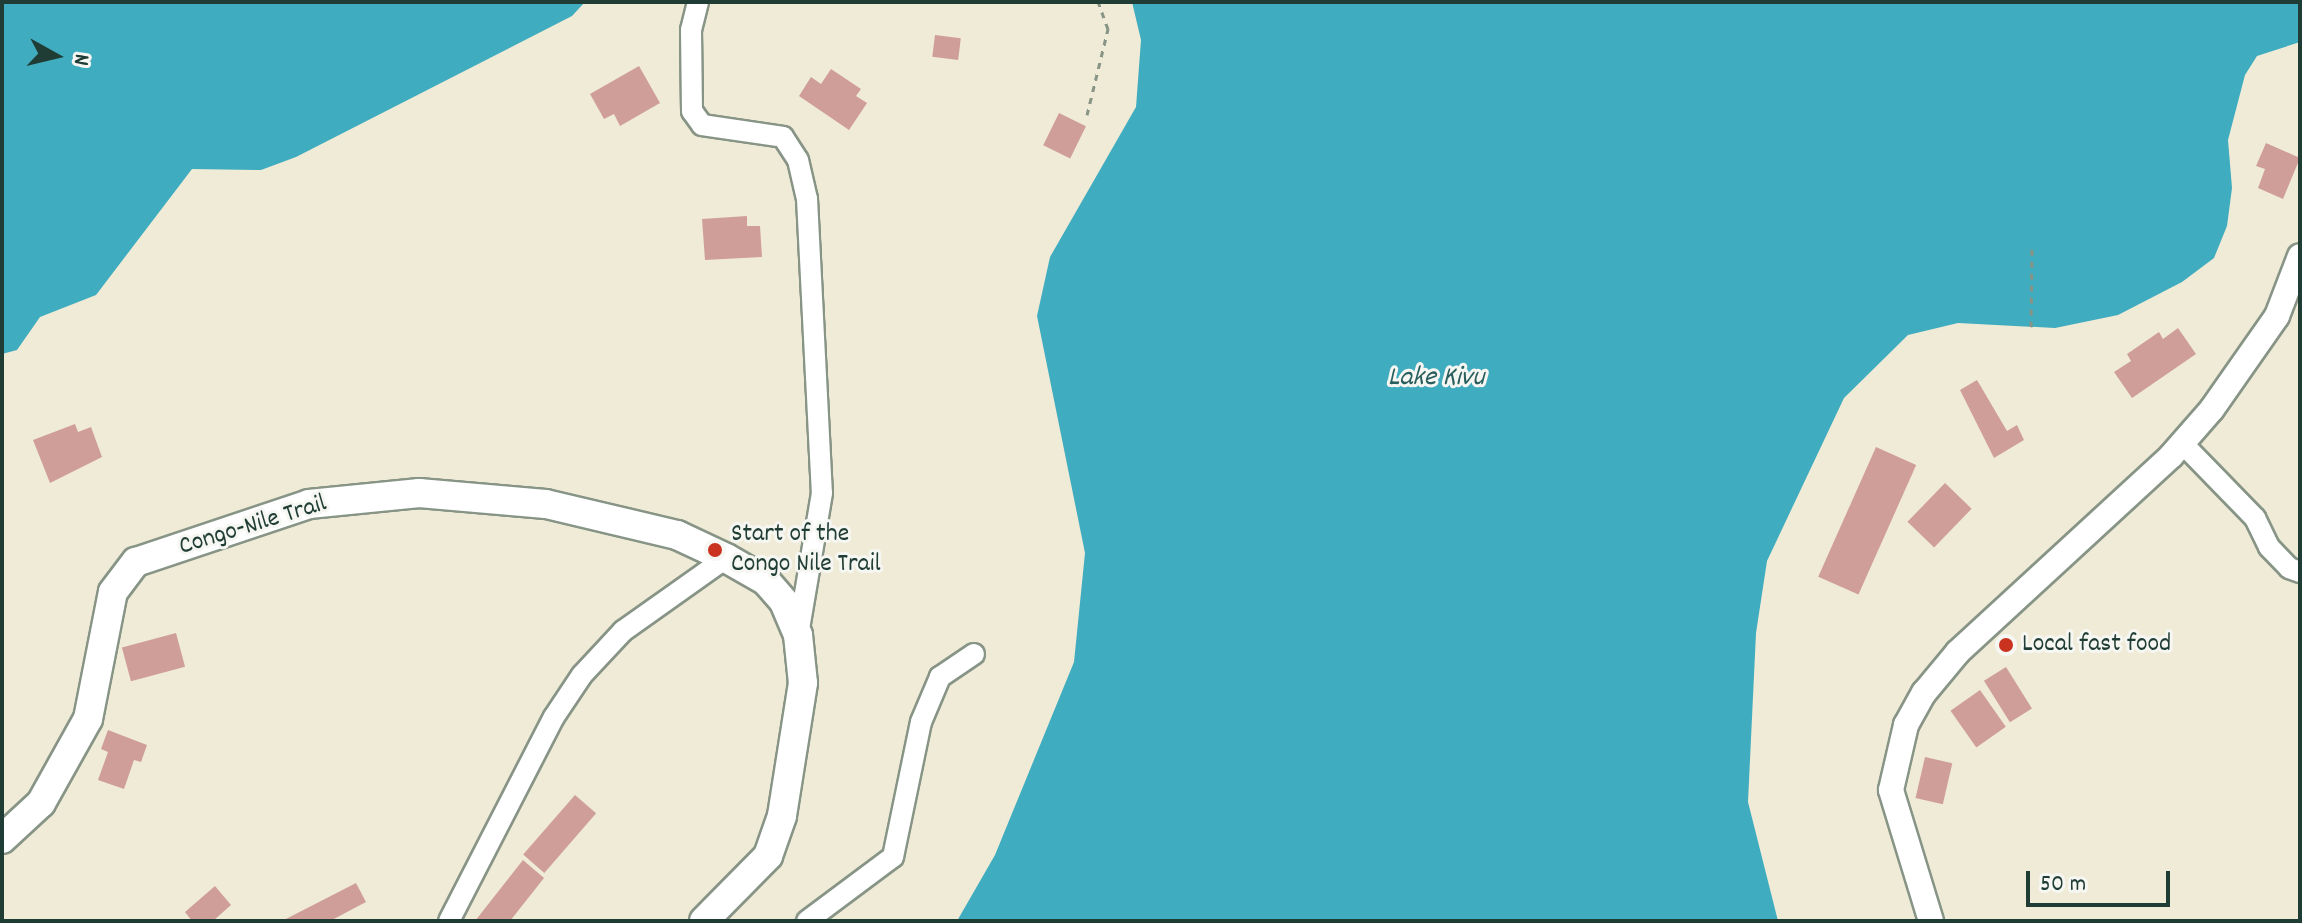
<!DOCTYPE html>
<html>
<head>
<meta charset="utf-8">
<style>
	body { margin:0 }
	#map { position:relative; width:2302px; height:923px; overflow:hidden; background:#efebd7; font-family:Dekko,sans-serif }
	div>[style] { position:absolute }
	.water>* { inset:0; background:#40acbf }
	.building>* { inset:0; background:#d09e98; transform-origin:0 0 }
	.path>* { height:3px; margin-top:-1.5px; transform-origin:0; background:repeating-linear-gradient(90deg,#879486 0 6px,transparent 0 12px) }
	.roads { filter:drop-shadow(2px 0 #879486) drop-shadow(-2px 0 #879486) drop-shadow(0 2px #879486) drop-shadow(0 -2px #879486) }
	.minor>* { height:20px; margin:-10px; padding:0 10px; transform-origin:10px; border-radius:10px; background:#fff }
	.tertiary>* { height:24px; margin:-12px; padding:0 12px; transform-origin:12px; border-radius:12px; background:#fff }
	.secondary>* { height:28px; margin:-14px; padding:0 14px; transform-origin:14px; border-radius:14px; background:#fff }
	.dots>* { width:22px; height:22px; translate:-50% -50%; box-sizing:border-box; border:4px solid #f6f6f2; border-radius:50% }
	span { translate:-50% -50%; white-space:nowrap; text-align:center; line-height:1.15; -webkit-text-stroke:6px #f6f6f2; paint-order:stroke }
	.street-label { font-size:26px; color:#1f3d34 }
	.poi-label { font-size:26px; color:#1f3d34 }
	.left { translate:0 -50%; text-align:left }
	.water-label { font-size:28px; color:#295e5e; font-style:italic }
	.frame { position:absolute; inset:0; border:4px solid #1f3d34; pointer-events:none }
	.north { position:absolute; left:16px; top:16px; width:80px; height:80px; -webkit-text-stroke:6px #f6f6f2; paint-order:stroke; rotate:98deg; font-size:22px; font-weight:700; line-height:32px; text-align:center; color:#1f3d34 }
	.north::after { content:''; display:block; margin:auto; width:28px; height:36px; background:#1f3d34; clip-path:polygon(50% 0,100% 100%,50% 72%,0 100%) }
	.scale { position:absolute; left:2026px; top:871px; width:144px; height:36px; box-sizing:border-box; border:4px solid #1f3d34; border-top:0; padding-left:10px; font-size:24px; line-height:28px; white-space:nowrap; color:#1f3d34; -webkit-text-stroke:6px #f6f6f2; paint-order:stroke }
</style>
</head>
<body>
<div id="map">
	<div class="water">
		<div style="clip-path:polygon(2px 2px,585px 2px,572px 16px,296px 157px,261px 170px,192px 169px,96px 295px,40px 317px,17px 350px,2px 354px)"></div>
		<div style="clip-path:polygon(1132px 2px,2300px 2px,2300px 42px,2257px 56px,2245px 75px,2228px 140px,2232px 188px,2227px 226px,2214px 258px,2182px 282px,2118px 315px,2055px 328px,1958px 323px,1908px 335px,1844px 398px,1767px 561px,1756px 633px,1748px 802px,1778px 921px,957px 921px,995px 855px,1074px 662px,1085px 553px,1037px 316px,1050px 257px,1136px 107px,1141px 40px)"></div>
	</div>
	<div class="building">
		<div style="left:935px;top:35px;width:26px;height:22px;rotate:7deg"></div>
		<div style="clip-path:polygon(639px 66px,660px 103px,620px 126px,614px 114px,604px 119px,590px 94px)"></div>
		<div style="clip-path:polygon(831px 69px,861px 89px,856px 96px,867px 103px,849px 130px,799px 96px,811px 77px,821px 84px)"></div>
		<div style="left:1059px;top:113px;width:30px;height:36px;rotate:26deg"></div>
		<div style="clip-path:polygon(2266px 143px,2300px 158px,2283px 199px,2258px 188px,2265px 169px,2256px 166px)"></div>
		<div style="clip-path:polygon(747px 216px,747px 226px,760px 226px,762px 257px,705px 260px,702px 219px)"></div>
		<div style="clip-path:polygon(2178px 328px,2196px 354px,2132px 398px,2114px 372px,2131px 361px,2127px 354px,2159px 332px,2163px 339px)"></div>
		<div style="clip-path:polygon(1977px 380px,2007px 431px,2017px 425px,2024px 440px,1994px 458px,1960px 390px)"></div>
		<div style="clip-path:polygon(75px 424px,78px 432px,91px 427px,102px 457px,50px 483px,33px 440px)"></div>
		<div style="left:1876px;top:447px;width:44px;height:142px;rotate:24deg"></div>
		<div style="left:1945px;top:483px;width:37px;height:54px;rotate:44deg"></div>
		<div style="left:176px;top:633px;width:35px;height:56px;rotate:75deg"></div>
		<div style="left:2006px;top:667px;width:49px;height:26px;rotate:58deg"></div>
		<div style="left:1980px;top:690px;width:45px;height:36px;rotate:55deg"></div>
		<div style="clip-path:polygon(108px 730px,147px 745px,141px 762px,134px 760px,124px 789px,98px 780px,108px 752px,101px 749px)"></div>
		<div style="left:1925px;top:757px;width:28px;height:42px;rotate:13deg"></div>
		<div style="left:575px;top:795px;width:28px;height:79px;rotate:41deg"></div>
		<div style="clip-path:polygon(523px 860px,544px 878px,510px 921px,475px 921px)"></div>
		<div style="clip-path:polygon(356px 883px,366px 902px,330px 921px,282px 921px)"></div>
		<div style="clip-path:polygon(215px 886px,231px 905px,213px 921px,192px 921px,185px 912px)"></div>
	</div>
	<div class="path">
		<div style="left:1087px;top:115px;width:89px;rotate:-76.3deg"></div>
		<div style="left:1108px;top:29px;width:29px;rotate:-110deg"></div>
		<div style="left:2031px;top:327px;width:83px;rotate:-89.3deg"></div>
	</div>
	<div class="roads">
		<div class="minor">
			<div style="left:698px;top:2px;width:29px;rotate:104deg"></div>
			<div style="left:691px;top:30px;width:81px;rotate:89.3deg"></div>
			<div style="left:692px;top:111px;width:17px;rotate:54deg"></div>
			<div style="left:702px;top:125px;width:82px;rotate:8.4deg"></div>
			<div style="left:783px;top:137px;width:27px;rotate:57deg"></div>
			<div style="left:798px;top:160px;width:40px;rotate:77deg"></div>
			<div style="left:807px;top:199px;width:294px;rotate:87.1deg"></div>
			<div style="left:822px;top:493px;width:144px;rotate:99.6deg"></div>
			<div style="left:2182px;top:443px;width:105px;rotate:45.8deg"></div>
			<div style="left:2255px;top:518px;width:32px;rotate:64deg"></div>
			<div style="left:2269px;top:547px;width:29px;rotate:46deg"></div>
			<div style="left:2289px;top:568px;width:12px;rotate:20deg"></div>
			<div style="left:449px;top:921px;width:229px;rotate:-62.8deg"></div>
			<div style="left:554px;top:717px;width:50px;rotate:-56.3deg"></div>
			<div style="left:582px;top:675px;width:60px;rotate:-47deg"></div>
			<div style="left:623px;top:631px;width:126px;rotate:-35.3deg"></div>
			<div style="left:807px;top:921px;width:107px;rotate:-36.7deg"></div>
			<div style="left:893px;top:857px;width:138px;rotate:-78.3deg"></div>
			<div style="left:921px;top:722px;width:49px;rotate:-67.1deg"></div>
			<div style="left:940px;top:677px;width:41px;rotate:-34.1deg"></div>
		</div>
		<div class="tertiary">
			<div style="left:1931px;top:921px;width:137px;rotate:-107deg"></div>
			<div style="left:1891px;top:790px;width:67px;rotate:-77deg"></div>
			<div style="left:1906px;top:725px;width:37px;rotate:-61deg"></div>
			<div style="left:1924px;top:693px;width:53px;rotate:-50.3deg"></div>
			<div style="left:1958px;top:652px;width:289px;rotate:-42.6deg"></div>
			<div style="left:2171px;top:456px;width:62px;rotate:-48.9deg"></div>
			<div style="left:2212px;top:409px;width:113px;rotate:-55deg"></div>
			<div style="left:2277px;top:316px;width:64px;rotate:-69deg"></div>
		</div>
		<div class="secondary">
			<div style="left:2px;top:839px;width:53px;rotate:-42.7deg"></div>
			<div style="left:41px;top:803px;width:96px;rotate:-60.8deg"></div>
			<div style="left:88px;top:719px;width:129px;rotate:-78.9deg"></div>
			<div style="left:113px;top:592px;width:38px;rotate:-53deg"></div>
			<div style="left:136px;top:562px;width:182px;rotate:-18.5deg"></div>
			<div style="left:309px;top:504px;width:111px;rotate:-5.7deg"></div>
			<div style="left:419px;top:493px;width:127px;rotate:5deg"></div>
			<div style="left:546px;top:504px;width:135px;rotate:13.3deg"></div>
			<div style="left:677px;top:535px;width:54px;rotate:25.1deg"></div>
			<div style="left:726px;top:558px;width:46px;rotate:29.9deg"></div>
			<div style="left:766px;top:581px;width:28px;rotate:49deg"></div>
			<div style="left:784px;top:602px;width:36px;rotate:67deg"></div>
			<div style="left:798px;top:635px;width:48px;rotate:84.1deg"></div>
			<div style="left:803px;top:683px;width:135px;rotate:99deg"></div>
			<div style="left:782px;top:816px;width:42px;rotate:109.3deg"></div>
			<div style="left:768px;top:856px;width:91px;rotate:134.6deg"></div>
		</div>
	</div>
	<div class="dots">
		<div style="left:715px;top:550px;background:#c8321e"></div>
		<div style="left:2006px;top:645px;background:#c8321e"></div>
	</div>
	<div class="street-label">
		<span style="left:253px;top:526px;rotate:-17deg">Congo-Nile Trail</span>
	</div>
	<div class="poi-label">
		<span class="left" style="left:731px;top:550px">Start of the<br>Congo Nile Trail</span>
		<span class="left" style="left:2022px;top:645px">Local fast food</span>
	</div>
	<div class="water-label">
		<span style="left:1436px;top:379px">Lake Kivu</span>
	</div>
	<div class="frame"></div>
	<div class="north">N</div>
	<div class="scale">50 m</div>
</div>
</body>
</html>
